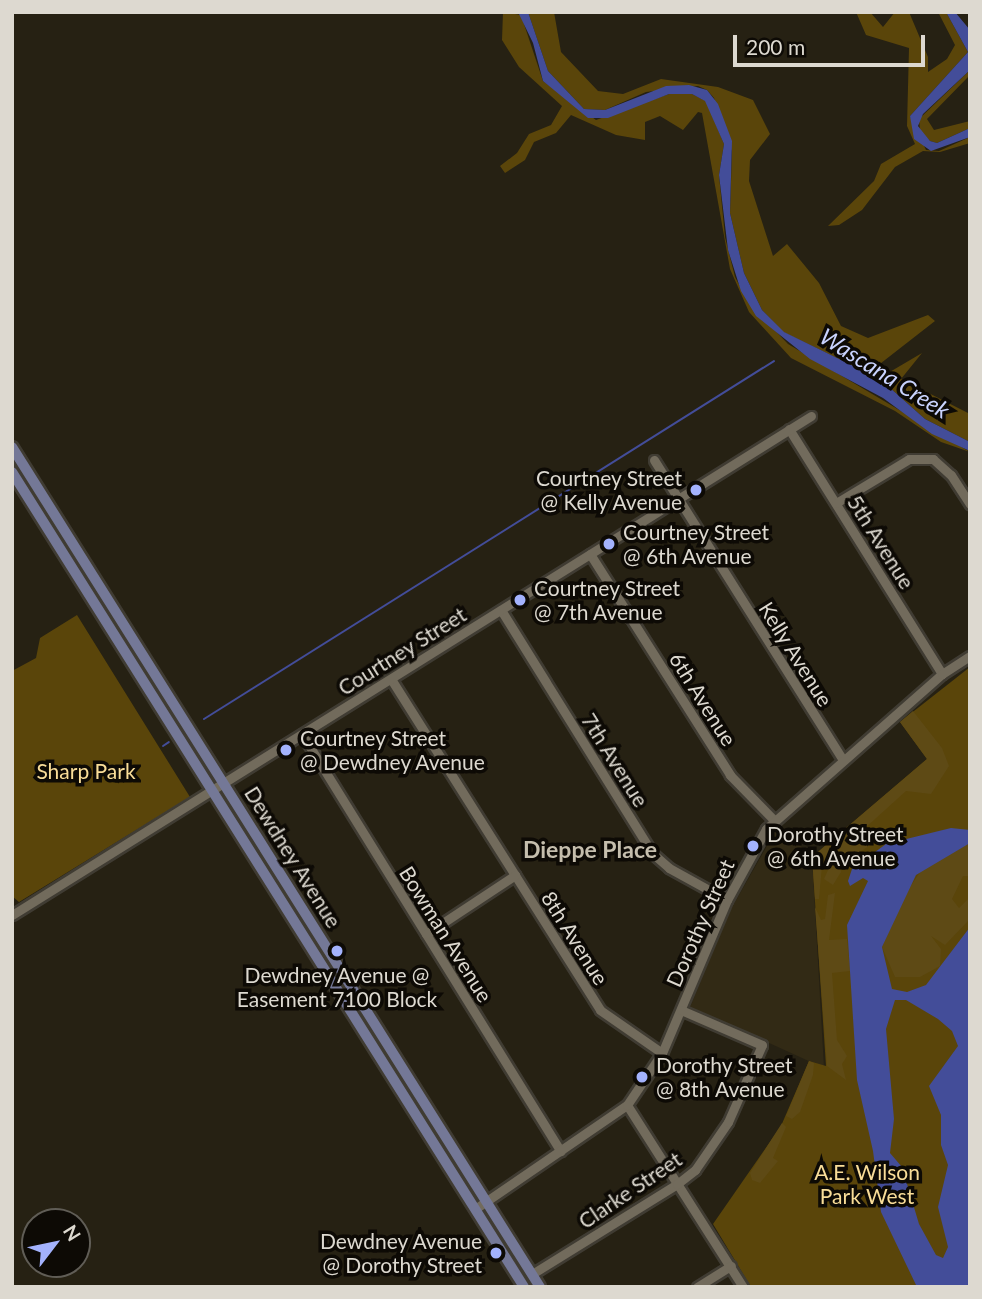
<!DOCTYPE html>
<html>
<head>
<meta charset="utf-8">
<style>
	body { margin:0 }
	#map { position:relative; width:982px; height:1299px; overflow:hidden; background:#262113; font-family:Lato,sans-serif }
	div>[style] { position:absolute }
	.built>* { inset:0; background:#322a15 }
	.green>* { inset:0; background:#5a450a }
	.forest>* { inset:0; background:#5e4a15 }
	.water>* { inset:0; background:#434d99 }
	.stream>* { height:2px; margin:-1px; padding:0 1px; transform-origin:1px; border-radius:1px; background:#434d99 }
	.roads { filter:drop-shadow(2px 0 #403c33) drop-shadow(-2px 0 #403c33) drop-shadow(0 2px #403c33) drop-shadow(0 -2px #403c33) }
	.minor>* { height:9px; margin:-4.5px; padding:0 4.5px; transform-origin:4.5px; border-radius:4.5px; background:#726b5c }
	.major>* { height:10px; margin:-5px; padding:0 5px; transform-origin:5px; border-radius:5px; background:#747897 }
	.dots>* { width:19px; height:19px; translate:-50% -50%; box-sizing:border-box; border:4px solid #0d0a05; border-radius:50% }
	span { translate:-50% -50%; white-space:nowrap; text-align:center; line-height:1.15; -webkit-text-stroke:7px #0d0a05; paint-order:stroke }
	.poi-label { font-size:21px; color:#ddd9d0 }
	.right { translate:-100% -50%; text-align:right }
	.left { translate:0 -50%; text-align:left }
	.street-label { font-size:21px; color:#ddd9d0 }
	.park-label { font-size:21px; color:#f9dd98 }
	.water-label { font-size:23px; color:#c9d3fe; font-style:italic }
	.neighbourhood-label { font-size:23px; color:#c5bead; font-weight:700 }
	.frame { position:absolute; inset:0; border:14px solid #ddd9d0; pointer-events:none }
	.north { position:absolute; left:21px; top:1208px; width:70px; height:70px; box-sizing:border-box; background:#0d0a05; border:2px solid #605d56; border-radius:50%; rotate:58deg; font-size:19px; font-weight:700; line-height:28px; text-align:center; color:#ddd9d0 }
	.north::after { content:''; display:block; margin:auto; width:24px; height:32px; background:#a3b2fd; clip-path:polygon(50% 0,100% 100%,50% 72%,0 100%) }
	.scale { position:absolute; left:733px; top:35px; width:192px; height:32px; box-sizing:border-box; border:4px solid #ddd9d0; border-top:0; padding-left:9px; font-size:21px; line-height:24px; white-space:nowrap; color:#ddd9d0; -webkit-text-stroke:5px #0d0a05; paint-order:stroke }
</style>
</head>
<body>
<div id="map">
	<div class="built">
		<div style="clip-path:polygon(779px 825px,812px 857px,824px 1068px,690px 1007px,731px 909px)"></div>
	</div>
	<div class="green">
		<div style="clip-path:polygon(503px 12px,521px 15px,543px 81px,596px 120px,669px 94px,692px 94px,706px 101px,724px 144px,719px 175px,725px 237px,735px 277px,749px 303px,788px 344px,970px 452px,941px 442px,895px 411px,791px 358px,749px 312px,730px 269px,702px 113px,698px 112px,683px 130px,660px 116px,645px 122px,645px 140px,616px 135px,571px 115px,556px 133px,534px 142px,525px 160px,505px 173px,500px 166px,517px 153px,529px 134px,551px 125px,562px 106px,519px 67px,502px 40px)"></div>
		<div style="clip-path:polygon(528px 12px,554px 12px,561px 52px,598px 91px,623px 94px,661px 79px,718px 87px,753px 100px,770px 134px,750px 160px,749px 181px,773px 256px,787px 244px,819px 283px,841px 326px,868px 338px,928px 315px,935px 321px,876px 367px,879px 372px,888px 373px,922px 353px,901px 379px,970px 414px,970px 442px,925px 419px,880px 379px,783px 332px,762px 310px,744px 273px,730px 213px,732px 151px,714px 98px,707px 90px,698px 86px,646px 92px,605px 110px,584px 109px,548px 71px)"></div>
		<div style="clip-path:polygon(856px 12px,870px 12px,883px 27px,895px 12px,909px 12px,928px 57px,928px 72px,947px 59px,955px 45px,938px 12px,946px 12px,968px 52px,910px 116px,926px 150px,939px 151px,970px 137px,970px 143px,940px 152px,923px 151px,895px 167px,862px 210px,839px 225px,828px 226px,874px 181px,881px 164px,915px 144px,907px 126px,909px 48px,866px 35px)"></div>
		<div style="clip-path:polygon(970px 70px,970px 75px,927px 119px,934px 130px,970px 121px,970px 128px,937px 143px,930px 141px,920px 132px,919px 119px)"></div>
		<div style="clip-path:polygon(77px 615px,190px 797px,19px 902px,12px 896px,12px 671px,36px 658px,40px 638px)"></div>
		<div style="clip-path:polygon(970px 667px,970px 1287px,751px 1287px,713px 1224px,781px 1126px,809px 1061px,826px 1066px,812px 857px,927px 759px,900px 722px)"></div>
	</div>
	<div class="forest">
		<div style="clip-path:polygon(913px 711px,942px 748px,949px 766px,931px 794px,906px 791px,864px 829px,861px 834px,879px 837px,875px 842px,851px 858px,834px 852px,832px 859px,839px 862px,841px 872px,833px 885px,824px 879px,828px 870px,822px 866px,819px 899px,815px 899px,812px 857px,927px 759px,900px 722px)"></div>
		<div style="clip-path:polygon(970px 843px,970px 876px,963px 876px,952px 899px,959px 908px,970px 897px,970px 919px,945px 945px,931px 936px,941px 949px,940px 966px,920px 977px,895px 977px,882px 947px,905px 894px,923px 868px)"></div>
		<div style="clip-path:polygon(835px 893px,829px 940px,847px 939px,850px 971px,832px 973px,837px 1040px,847px 1056px,842px 1064px,846px 1080px,827px 1066px,815px 907px,821px 920px,825px 919px,828px 895px)"></div>
		<div style="clip-path:polygon(809px 1061px,814px 1063px,813px 1075px,800px 1112px,792px 1119px,786px 1116px)"></div>
		<div style="clip-path:polygon(782px 1123px,786px 1127px,773px 1158px,778px 1161px,760px 1183px,752px 1180px,750px 1173px)"></div>
	</div>
	<div class="water">
		<div style="clip-path:polygon(518px 12px,528px 12px,548px 71px,584px 109px,605px 110px,666px 86px,689px 85px,707px 90px,718px 104px,732px 141px,730px 213px,744px 273px,762px 310px,784px 332px,880px 379px,925px 419px,970px 442px,970px 451px,932px 434px,883px 398px,810px 359px,756px 316px,741px 291px,728px 250px,719px 175px,724px 144px,705px 101px,692px 94px,669px 94px,608px 118px,588px 118px,543px 81px,533px 43px)"></div>
		<div style="clip-path:polygon(946px 12px,955px 12px,970px 30px,970px 70px,923px 114px,918px 126px,930px 141px,937px 143px,970px 128px,970px 137px,931px 151px,914px 139px,910px 116px,968px 52px)"></div>
		<div style="clip-path:polygon(evenodd,951px 828px,970px 830px,970px 843px,916px 875px,882px 947px,892px 989px,907px 992px,926px 985px,970px 927px,970px 1287px,917px 1287px,881px 1212px,873px 1151px,857px 1080px,847px 925px,868px 881px,863px 878px,850px 886px,848px 881px,852px 869px,886px 844px,951px 828px,895px 1000px,906px 1000px,938px 1019px,952px 1031px,958px 1046px,929px 1086px,941px 1115px,941px 1145px,948px 1165px,938px 1207px,948px 1247px,943px 1258px,936px 1255px,919px 1224px,902px 1167px,890px 1153px,894px 1119px,886px 1029px,895px 1000px)"></div>
	</div>
	<div class="stream">
		<div style="left:204px;top:719px;width:673px;rotate:-32.13deg"></div>
		<div style="left:163px;top:746px;width:7px;rotate:-34deg"></div>
	</div>
	<div class="roads">
		<div class="minor">
			<div style="left:789px;top:429px;width:289px;rotate:58deg"></div>
			<div style="left:654px;top:460px;width:353px;rotate:57.8deg"></div>
			<div style="left:836px;top:503px;width:85px;rotate:-31.1deg"></div>
			<div style="left:909px;top:459px;width:24px"></div>
			<div style="left:933px;top:459px;width:24px;rotate:42deg"></div>
			<div style="left:951px;top:475px;width:35px;rotate:57deg"></div>
			<div style="left:590px;top:554px;width:262px;rotate:57.6deg"></div>
			<div style="left:730px;top:775px;width:62px;rotate:45.7deg"></div>
			<div style="left:501px;top:610px;width:286px;rotate:58.1deg"></div>
			<div style="left:652px;top:853px;width:23px;rotate:41deg"></div>
			<div style="left:669px;top:868px;width:66px;rotate:28.9deg"></div>
			<div style="left:391px;top:679px;width:391px;rotate:57.7deg"></div>
			<div style="left:600px;top:1010px;width:75px;rotate:34.7deg"></div>
			<div style="left:302px;top:734px;width:491px;rotate:58.2deg"></div>
			<div style="left:12px;top:915px;width:942px;rotate:-31.99deg"></div>
			<div style="left:426px;top:934px;width:107px;rotate:-33.5deg"></div>
			<div style="left:627px;top:1105px;width:216px;rotate:57.5deg"></div>
			<div style="left:475px;top:1209px;width:184px;rotate:-34.4deg"></div>
			<div style="left:627px;top:1105px;width:63px;rotate:-56.1deg"></div>
			<div style="left:662px;top:1053px;width:166px;rotate:-67deg"></div>
			<div style="left:727px;top:900px;width:81px;rotate:-61.2deg"></div>
			<div style="left:766px;top:829px;width:235px;rotate:-41.4deg"></div>
			<div style="left:942px;top:674px;width:33px;rotate:-33deg"></div>
			<div style="left:532px;top:1274px;width:171px;rotate:-31.8deg"></div>
			<div style="left:677px;top:1184px;width:23px;rotate:-38deg"></div>
			<div style="left:695px;top:1170px;width:58px;rotate:-55.5deg"></div>
			<div style="left:728px;top:1122px;width:84px;rotate:-66.2deg"></div>
			<div style="left:762px;top:1045px;width:88px;rotate:-156.6deg"></div>
			<div style="left:697px;top:1287px;width:40px;rotate:-32deg"></div>
		</div>
		<div class="major">
			<div style="left:12px;top:447px;width:992px;rotate:57.85deg"></div>
			<div style="left:12px;top:472px;width:962px;rotate:57.86deg"></div>
		</div>
	</div>
	<div class="dots">
		<div style="left:696px;top:490px;background:#a3b2fd"></div>
		<div style="left:609px;top:544px;background:#a3b2fd"></div>
		<div style="left:520px;top:600px;background:#a3b2fd"></div>
		<div style="left:286px;top:750px;background:#a3b2fd"></div>
		<div style="left:753px;top:846px;background:#a3b2fd"></div>
		<div style="left:337px;top:951px;background:#a3b2fd"></div>
		<div style="left:642px;top:1077px;background:#a3b2fd"></div>
		<div style="left:496px;top:1253px;background:#a3b2fd"></div>
	</div>
	<div class="poi-label">
		<span class="right" style="left:682px;top:490px">Courtney Street<br>@ Kelly Avenue</span>
		<span class="left" style="left:623px;top:544px">Courtney Street<br>@ 6th Avenue</span>
		<span class="left" style="left:534px;top:600px">Courtney Street<br>@ 7th Avenue</span>
		<span class="left" style="left:300px;top:750px">Courtney Street<br>@ Dewdney Avenue</span>
		<span class="left" style="left:767px;top:846px">Dorothy Street<br>@ 6th Avenue</span>
		<span style="left:337px;top:987px">Dewdney Avenue @<br>Easement 7100 Block</span>
		<span class="left" style="left:656px;top:1077px">Dorothy Street<br>@ 8th Avenue</span>
		<span class="right" style="left:482px;top:1253px">Dewdney Avenue<br>@ Dorothy Street</span>
	</div>
	<div class="street-label">
		<span style="left:881px;top:542px;rotate:58deg">5th Avenue</span>
		<span style="left:402px;top:651px;rotate:-32deg">Courtney Street</span>
		<span style="left:796px;top:654px;rotate:58deg">Kelly Avenue</span>
		<span style="left:703px;top:699px;rotate:58deg">6th Avenue</span>
		<span style="left:615px;top:760px;rotate:58deg">7th Avenue</span>
		<span style="left:293px;top:857px;rotate:58deg">Dewdney Avenue</span>
		<span style="left:700px;top:923px;rotate:-66deg">Dorothy Street</span>
		<span style="left:446px;top:934px;rotate:58deg">Bowman Avenue</span>
		<span style="left:575px;top:938px;rotate:58deg">8th Avenue</span>
		<span style="left:630px;top:1190px;rotate:-34deg">Clarke Street</span>
	</div>
	<div class="park-label">
		<span style="left:86px;top:771px">Sharp Park</span>
		<span style="left:867px;top:1184px">A.E. Wilson<br>Park West</span>
	</div>
	<div class="water-label">
		<span style="left:885px;top:373px;rotate:32deg">Wascana Creek</span>
	</div>
	<div class="neighbourhood-label">
		<span style="left:590px;top:849px">Dieppe Place</span>
	</div>
	<div class="frame"></div>
	<div class="north">N</div>
	<div class="scale">200 m</div>
</div>
</body>
</html>
